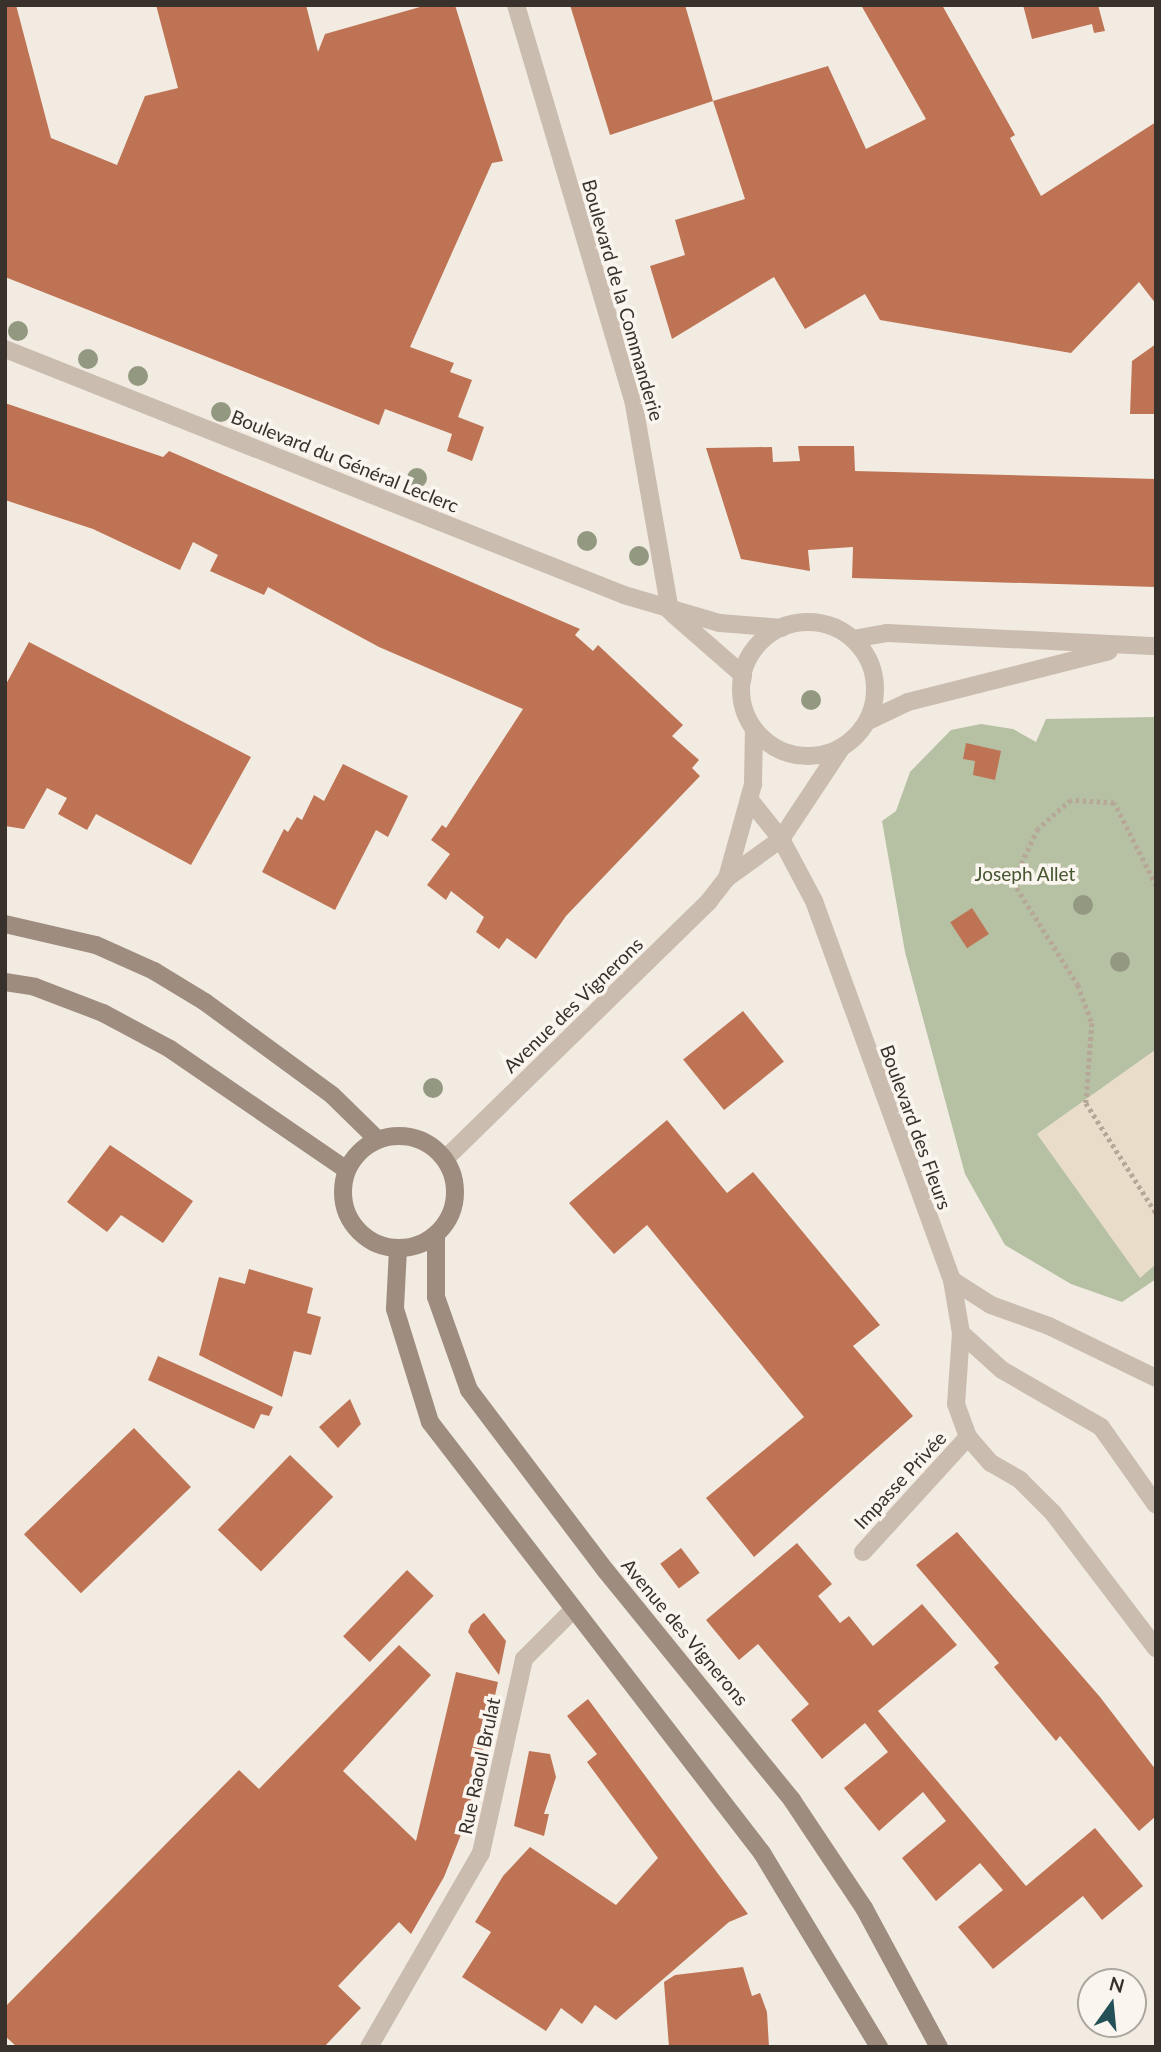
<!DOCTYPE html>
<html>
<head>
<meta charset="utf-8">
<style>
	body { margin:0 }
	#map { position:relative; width:1161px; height:2052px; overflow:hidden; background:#f2ebe2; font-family:Lato,sans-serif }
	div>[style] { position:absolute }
	.green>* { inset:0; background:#b5c1a2 }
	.plaza>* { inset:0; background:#e9ddca }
	.building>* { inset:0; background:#be7454; transform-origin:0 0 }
	.path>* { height:4.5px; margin-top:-2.25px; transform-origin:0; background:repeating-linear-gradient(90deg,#b6a798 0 3.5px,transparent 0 7px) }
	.service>* { height:18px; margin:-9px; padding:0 9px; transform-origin:9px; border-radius:9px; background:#cabcae }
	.minor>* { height:18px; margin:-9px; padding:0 9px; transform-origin:9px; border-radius:9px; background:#cabcae }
	.tertiary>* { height:18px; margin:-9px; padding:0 9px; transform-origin:9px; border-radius:9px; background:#cabcae }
	.tertiary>.ring { margin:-9px; padding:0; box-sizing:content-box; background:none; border:18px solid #cabcae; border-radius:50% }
	.secondary>* { height:18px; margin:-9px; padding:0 9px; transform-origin:9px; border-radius:9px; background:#9e8c7f }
	.secondary>.ring { margin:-9px; padding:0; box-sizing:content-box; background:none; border:18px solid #9e8c7f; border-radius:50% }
	.trees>* { width:20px; height:20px; margin:-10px; border-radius:50%; background:#939981 }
	span { translate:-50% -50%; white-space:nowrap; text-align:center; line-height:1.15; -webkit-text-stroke:7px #faf5ee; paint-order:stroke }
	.street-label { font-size:19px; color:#39312c }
	.park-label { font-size:19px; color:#465631 }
	.frame { position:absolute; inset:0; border:7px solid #39312c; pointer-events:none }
	.north { position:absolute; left:1077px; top:1968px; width:70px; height:70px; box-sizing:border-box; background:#faf5ee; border:2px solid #ada7a0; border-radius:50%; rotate:15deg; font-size:19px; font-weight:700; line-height:28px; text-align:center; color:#39312c }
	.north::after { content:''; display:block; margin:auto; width:24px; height:32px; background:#245158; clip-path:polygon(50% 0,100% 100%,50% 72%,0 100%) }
</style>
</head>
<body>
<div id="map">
	<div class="green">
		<div style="clip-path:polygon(1156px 717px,1156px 1279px,1122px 1302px,1071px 1284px,1005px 1245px,965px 1174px,905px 952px,882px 821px,896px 811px,910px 772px,951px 730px,981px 724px,1013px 729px,1036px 742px,1046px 719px)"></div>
	</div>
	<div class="plaza">
		<div style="clip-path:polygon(1155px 1050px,1156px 1264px,1140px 1278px,1037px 1134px)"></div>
	</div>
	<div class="building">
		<div style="clip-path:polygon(5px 5px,16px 5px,51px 138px,117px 165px,145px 96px,178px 88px,156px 5px,306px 5px,318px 52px,325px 34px,427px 5px,455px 5px,503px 161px,492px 163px,410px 347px,454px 363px,450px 372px,472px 380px,458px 417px,484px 427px,472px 461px,447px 451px,452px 434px,385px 409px,379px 425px,5px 277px)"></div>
		<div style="clip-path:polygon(570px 5px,685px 5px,713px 101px,610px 135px)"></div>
		<div style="clip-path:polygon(861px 5px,942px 5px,1015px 135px,1010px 138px,1041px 196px,1156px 122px,1156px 304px,1139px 282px,1071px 353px,880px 320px,865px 294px,805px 329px,774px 277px,672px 339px,650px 266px,685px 255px,675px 220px,745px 199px,713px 101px,828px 66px,866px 149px,926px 119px)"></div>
		<div style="clip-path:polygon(1023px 5px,1098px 5px,1105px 31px,1094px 33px,1092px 24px,1032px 39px)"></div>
		<div style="clip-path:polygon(1156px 344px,1156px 414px,1130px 414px,1132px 361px)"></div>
		<div style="clip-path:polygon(5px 403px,163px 457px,169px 451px,580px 629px,575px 635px,593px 651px,598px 645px,683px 725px,672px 736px,699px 760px,692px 768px,700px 776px,566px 916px,536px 959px,507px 938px,499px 949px,476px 932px,484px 917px,451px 891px,446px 900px,427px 885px,450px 854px,431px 840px,442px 825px,446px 828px,523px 709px,379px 647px,268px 587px,264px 595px,210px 571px,218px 555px,193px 542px,180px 570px,93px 529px,5px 500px)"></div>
		<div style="clip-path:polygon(798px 446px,854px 446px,855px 471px,1156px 479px,1156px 587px,852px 578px,853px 547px,808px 550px,810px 571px,741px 559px,706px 448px,772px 447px,773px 462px,800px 461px)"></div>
		<div style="clip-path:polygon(29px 642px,251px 757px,191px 865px,96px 814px,87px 830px,58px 814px,67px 798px,47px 788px,24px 829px,5px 826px,5px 686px)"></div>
		<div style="clip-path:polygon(966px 743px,1001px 751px,995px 780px,973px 775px,975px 761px,963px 759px)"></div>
		<div style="clip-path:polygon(343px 764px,408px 796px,388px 837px,376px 830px,335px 910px,262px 872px,284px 829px,288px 832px,297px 817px,302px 820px,314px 795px,324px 801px)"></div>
		<div style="left:972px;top:908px;width:31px;height:26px;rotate:57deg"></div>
		<div style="left:743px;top:1011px;width:65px;height:77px;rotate:51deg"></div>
		<div style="clip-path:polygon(667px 1120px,727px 1193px,753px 1172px,880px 1325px,853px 1346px,913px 1416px,754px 1557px,706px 1498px,804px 1417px,647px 1225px,614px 1254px,569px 1203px)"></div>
		<div style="clip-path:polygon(110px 1145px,193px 1201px,163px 1243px,121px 1215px,107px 1232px,67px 1202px)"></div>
		<div style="clip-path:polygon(249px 1269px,313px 1288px,307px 1313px,321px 1317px,311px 1355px,294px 1351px,282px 1397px,199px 1355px,219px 1277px,245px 1284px)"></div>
		<div style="clip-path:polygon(158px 1356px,273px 1407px,269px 1416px,261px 1414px,254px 1429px,148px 1380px)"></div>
		<div style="clip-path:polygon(350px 1399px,361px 1424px,338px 1448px,319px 1427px)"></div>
		<div style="left:134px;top:1428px;width:82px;height:153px;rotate:46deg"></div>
		<div style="left:290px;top:1455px;width:60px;height:104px;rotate:44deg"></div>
		<div style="clip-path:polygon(957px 1532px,1100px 1697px,1156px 1770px,1156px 1816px,1139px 1831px,1060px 1736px,1056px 1741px,994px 1667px,999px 1663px,916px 1565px)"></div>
		<div style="clip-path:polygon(797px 1543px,832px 1584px,818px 1596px,840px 1623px,849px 1616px,873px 1646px,922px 1604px,957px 1645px,878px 1711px,1026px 1886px,1095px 1828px,1143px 1886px,1102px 1920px,1083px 1896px,993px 1969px,958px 1927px,1003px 1890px,980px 1863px,936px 1901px,902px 1858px,946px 1821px,923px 1792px,879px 1831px,844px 1788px,888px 1752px,865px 1723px,822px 1759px,791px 1720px,809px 1704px,758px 1644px,739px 1660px,706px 1620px)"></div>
		<div style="left:681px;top:1548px;width:31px;height:26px;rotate:53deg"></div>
		<div style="left:407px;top:1570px;width:37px;height:92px;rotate:44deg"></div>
		<div style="clip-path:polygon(484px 1613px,506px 1641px,499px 1675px,468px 1632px,471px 1624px)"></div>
		<div style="clip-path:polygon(399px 1645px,431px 1675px,343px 1771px,416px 1841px,456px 1672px,498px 1682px,468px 1817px,444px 1877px,411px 1934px,399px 1922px,338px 1986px,361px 2008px,324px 2047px,17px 2047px,5px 2036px,5px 2007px,239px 1770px,259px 1789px)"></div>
		<div style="clip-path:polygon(588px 1699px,748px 1914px,729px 1922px,616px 2020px,595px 2005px,582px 2024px,561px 2008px,546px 2031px,462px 1977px,491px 1932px,475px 1922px,503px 1876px,530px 1847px,616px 1905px,658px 1858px,587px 1762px,597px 1754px,567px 1716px)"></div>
		<div style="clip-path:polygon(529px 1751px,550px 1754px,556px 1777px,544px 1814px,549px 1814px,544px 1836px,514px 1826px)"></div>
		<div style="clip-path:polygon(743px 1967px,752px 1996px,760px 1993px,767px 2012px,769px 2047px,669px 2047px,664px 1982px,675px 1975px)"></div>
	</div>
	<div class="path">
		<div style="left:1156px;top:886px;width:93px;rotate:-116.8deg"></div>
		<div style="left:1114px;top:803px;width:43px;rotate:-176deg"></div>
		<div style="left:1071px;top:800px;width:44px;rotate:138.7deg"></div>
		<div style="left:1038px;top:829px;width:59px;rotate:115.3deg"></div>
		<div style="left:1013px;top:882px;width:122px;rotate:57.7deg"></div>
		<div style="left:1078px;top:985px;width:40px;rotate:69.8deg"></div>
		<div style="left:1092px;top:1023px;width:80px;rotate:94.3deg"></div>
		<div style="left:1086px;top:1103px;width:130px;rotate:57.5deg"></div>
	</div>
	<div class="service">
		<div style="left:749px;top:799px;width:51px;rotate:51.3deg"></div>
		<div style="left:952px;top:1280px;width:46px;rotate:32.7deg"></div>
		<div style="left:991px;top:1305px;width:62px;rotate:19.9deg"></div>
		<div style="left:1049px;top:1326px;width:119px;rotate:25.9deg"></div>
		<div style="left:961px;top:1333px;width:55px;rotate:42.1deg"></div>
		<div style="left:1002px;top:1370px;width:114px;rotate:29.9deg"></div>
		<div style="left:1101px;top:1427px;width:95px;rotate:54.8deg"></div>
		<div style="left:863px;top:1552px;width:156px;rotate:-47.6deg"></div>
	</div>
	<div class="minor">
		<div style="left:516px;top:5px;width:411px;rotate:73.5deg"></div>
		<div style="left:633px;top:399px;width:215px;rotate:80.1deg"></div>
		<div style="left:853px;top:639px;width:35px;rotate:-10deg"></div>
		<div style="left:887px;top:633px;width:269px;rotate:2.8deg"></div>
		<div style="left:868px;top:721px;width:44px;rotate:-25.4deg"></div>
		<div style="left:908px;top:702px;width:207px;rotate:-14.2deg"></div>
		<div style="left:781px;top:839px;width:70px;rotate:62deg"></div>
		<div style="left:814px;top:901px;width:403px;rotate:70deg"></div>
		<div style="left:952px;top:1280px;width:54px;rotate:80.4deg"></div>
		<div style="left:961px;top:1333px;width:71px;rotate:94deg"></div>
		<div style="left:956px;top:1404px;width:35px;rotate:70deg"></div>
		<div style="left:968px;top:1437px;width:35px;rotate:49deg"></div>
		<div style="left:991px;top:1463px;width:34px;rotate:30deg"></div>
		<div style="left:1020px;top:1480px;width:47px;rotate:45deg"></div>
		<div style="left:1053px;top:1513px;width:170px;rotate:52.7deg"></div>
		<div style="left:369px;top:2047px;width:224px;rotate:-60deg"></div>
		<div style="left:481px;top:1853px;width:199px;rotate:-77.5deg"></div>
		<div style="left:524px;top:1659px;width:68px;rotate:-45deg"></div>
	</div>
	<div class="tertiary">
		<div style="left:5px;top:349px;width:666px;rotate:21.67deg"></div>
		<div style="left:624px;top:595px;width:100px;rotate:16.3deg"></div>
		<div style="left:720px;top:623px;width:62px;rotate:4.6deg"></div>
		<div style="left:673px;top:614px;width:93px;rotate:41.1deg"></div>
		<div style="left:743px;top:675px;width:6px;rotate:99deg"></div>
		<div class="ring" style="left:741px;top:622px;width:116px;height:116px"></div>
		<div style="left:727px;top:878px;width:98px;rotate:-74.5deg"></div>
		<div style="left:753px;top:784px;width:55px;rotate:-89deg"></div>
		<div style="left:445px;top:1159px;width:369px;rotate:-44.3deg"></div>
		<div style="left:709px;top:901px;width:29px;rotate:-52deg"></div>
		<div style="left:727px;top:878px;width:67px;rotate:-35.8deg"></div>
		<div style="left:781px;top:839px;width:110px;rotate:-56.5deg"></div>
	</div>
	<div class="secondary">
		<div style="left:5px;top:924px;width:93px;rotate:13deg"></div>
		<div style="left:96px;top:945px;width:64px;rotate:24.1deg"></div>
		<div style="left:154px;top:971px;width:60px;rotate:31.3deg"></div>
		<div style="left:205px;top:1002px;width:157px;rotate:36.2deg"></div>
		<div style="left:332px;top:1095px;width:64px;rotate:44.4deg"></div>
		<div style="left:5px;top:982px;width:30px;rotate:9deg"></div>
		<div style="left:35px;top:987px;width:73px;rotate:20.9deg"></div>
		<div style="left:103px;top:1013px;width:76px;rotate:28.2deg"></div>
		<div style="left:170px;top:1049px;width:214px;rotate:34.4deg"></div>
		<div class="ring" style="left:343px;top:1136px;width:94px;height:94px"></div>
		<div style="left:436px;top:1235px;width:62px;rotate:90deg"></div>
		<div style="left:436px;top:1297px;width:99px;rotate:70.5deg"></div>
		<div style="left:469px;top:1390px;width:227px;rotate:52.9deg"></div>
		<div style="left:606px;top:1571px;width:295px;rotate:50.9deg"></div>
		<div style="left:792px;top:1800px;width:130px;rotate:56.3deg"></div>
		<div style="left:864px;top:1908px;width:158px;rotate:61.7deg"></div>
		<div style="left:398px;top:1249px;width:60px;rotate:92.9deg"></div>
		<div style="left:395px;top:1309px;width:118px;rotate:72.8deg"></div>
		<div style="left:430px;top:1422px;width:544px;rotate:52.39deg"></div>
		<div style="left:762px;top:1853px;width:227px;rotate:58.9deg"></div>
	</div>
	<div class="trees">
		<div style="left:18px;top:331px"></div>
		<div style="left:88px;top:359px"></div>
		<div style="left:138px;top:376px"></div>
		<div style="left:221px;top:412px"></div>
		<div style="left:417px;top:478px"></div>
		<div style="left:587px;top:541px"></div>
		<div style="left:639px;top:556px"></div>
		<div style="left:811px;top:700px"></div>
		<div style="left:1083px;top:905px"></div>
		<div style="left:1120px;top:962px"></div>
		<div style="left:433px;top:1088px"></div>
	</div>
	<div class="street-label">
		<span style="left:623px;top:300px;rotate:74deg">Boulevard de la Commanderie</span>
		<span style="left:345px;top:461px;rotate:22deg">Boulevard du Général Leclerc</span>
		<span style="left:573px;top:1005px;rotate:-44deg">Avenue des Vignerons</span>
		<span style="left:916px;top:1127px;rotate:70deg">Boulevard des Fleurs</span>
		<span style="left:900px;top:1480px;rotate:-47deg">Impasse Privée</span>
		<span style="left:685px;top:1632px;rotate:50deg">Avenue des Vignerons</span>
		<span style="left:479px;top:1766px;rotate:-78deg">Rue Raoul Brulat</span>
	</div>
	<div class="park-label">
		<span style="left:1025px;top:874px">Joseph Allet</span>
	</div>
	<div class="frame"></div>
	<div class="north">N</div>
</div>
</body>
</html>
